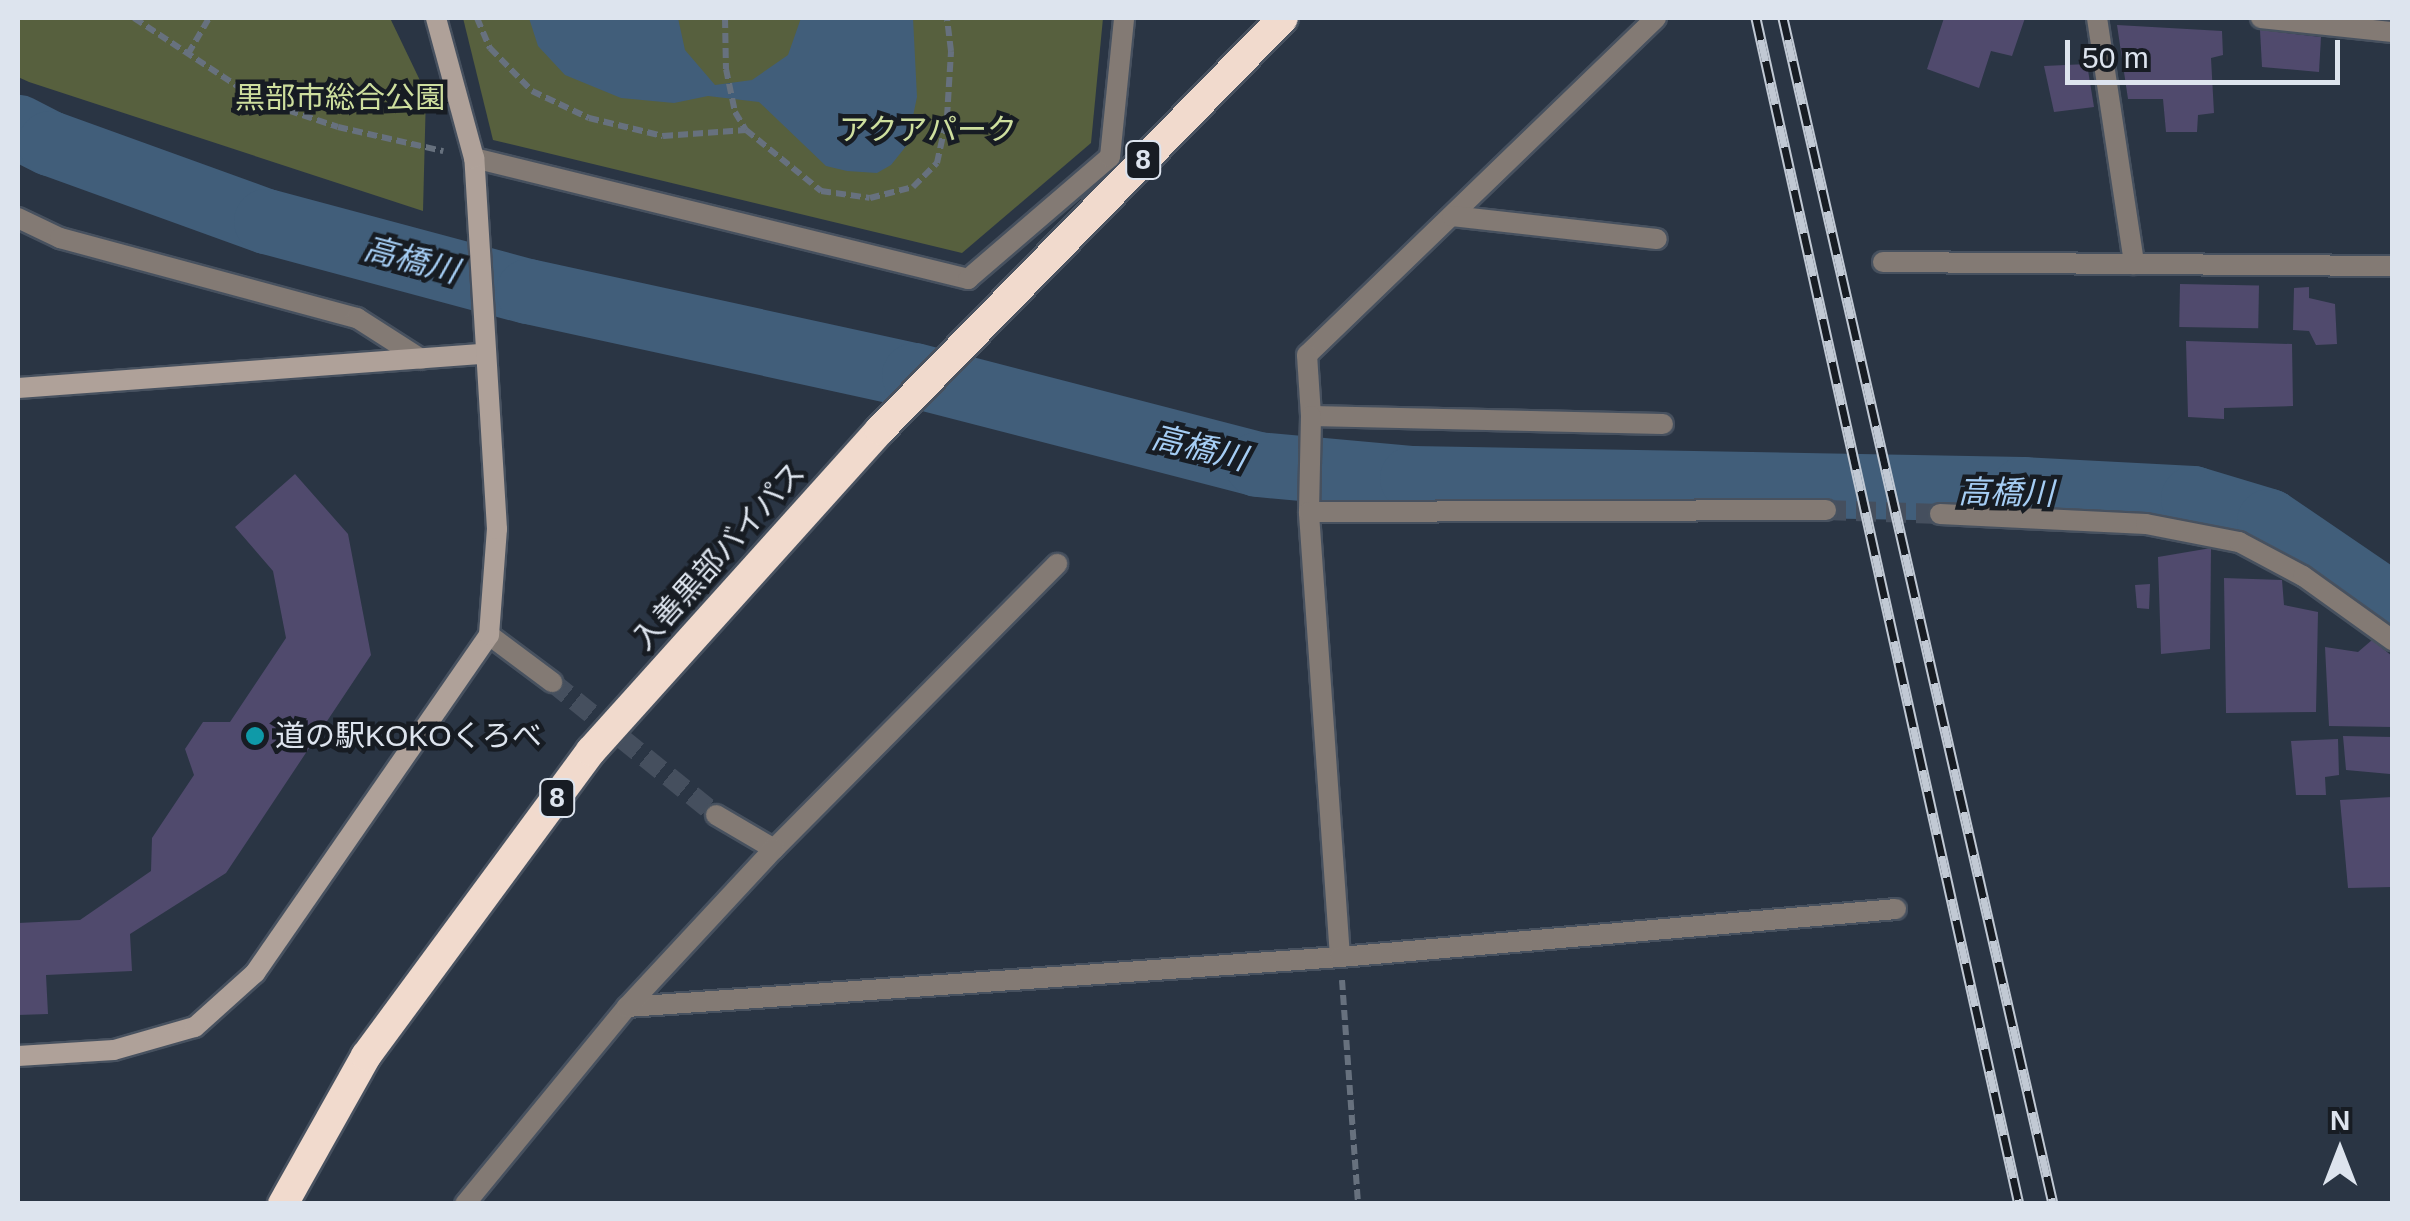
<!DOCTYPE html>
<html>
<head>
<meta charset="utf-8">
<style>
	body { margin:0 }
	#map { position:relative; width:2410px; height:1221px; overflow:hidden; background:#2a3544; font-family:Arial,"Noto Sans JP",sans-serif }
	div>[style] { position:absolute }
	.green>* { inset:0; background:#57603e }
	.water>* { inset:0; background:#415e7a }
	.river>* { height:65px; margin:-32.5px; padding:0 32.5px; transform-origin:32.5px; border-radius:32.5px; background:#415e7a }
	.building>* { inset:0; background:#504a6d; transform-origin:0 0 }
	.street-tunnel>* { height:20px; margin-top:-10px; transform-origin:0; background:repeating-linear-gradient(90deg,#454f5e 0 20px,transparent 0 30px) }
	.path>* { height:6px; margin-top:-3px; transform-origin:0; background:repeating-linear-gradient(90deg,#67717e 0 10px,transparent 0 15px) }
	.roads { filter:drop-shadow(2px 0 #47515f) drop-shadow(-2px 0 #47515f) drop-shadow(0 2px #47515f) drop-shadow(0 -2px #47515f) }
	.street>* { height:20px; margin:-10px; padding:0 10px; transform-origin:10px; border-radius:10px; background:#837a74 }
	.secondary>* { height:20px; margin:-10px; padding:0 10px; transform-origin:10px; border-radius:10px; background:#afa199 }
	.highway>* { height:30px; margin:-15px; padding:0 15px; transform-origin:15px; border-radius:15px; background:#f1dacd }
	.rail>* { height:11px; margin-top:-5.5px; transform-origin:0; background:repeating-linear-gradient(90deg,#171c23 0 22px,#c1c9d4 0 44px); box-sizing:border-box; border-block:2px solid #c1c9d4 }
	.dots>* { width:28px; height:28px; translate:-50% -50%; box-sizing:border-box; border:5px solid #171c23; border-radius:50% }
	span { translate:-50% -50%; white-space:nowrap; text-align:center; line-height:1.15; -webkit-text-stroke:9px #171c23; paint-order:stroke }
	.shield-label span { padding:2px 8px; background:#171c23; border:2px solid; border-radius:8px; -webkit-text-stroke-width:0 }
	.shield-label { font-size:28px; color:#dde4ee; font-weight:700 }
	.park-label { font-size:30px; color:#cedf9e }
	.street-label { font-size:30px; color:#dde4ee }
	.poi-label { font-size:30px; color:#dde4ee }
	.left { translate:0 -50%; text-align:left }
	.water-label { font-size:32px; color:#a5cdf4; font-style:italic }
	.frame { position:absolute; inset:0; border:20px solid #dde4ee; pointer-events:none }
	.north { position:absolute; left:2290px; top:1101px; width:100px; height:100px; -webkit-text-stroke:8px #171c23; paint-order:stroke; rotate:0deg; font-size:28px; font-weight:700; line-height:40px; text-align:center; color:#dde4ee }
	.north::after { content:''; display:block; margin:auto; width:35px; height:45px; background:#dde4ee; clip-path:polygon(50% 0,100% 100%,50% 72%,0 100%) }
	.scale { position:absolute; left:2065px; top:40px; width:275px; height:45px; box-sizing:border-box; border:5px solid #dde4ee; border-top:0; padding-left:12px; font-size:30px; line-height:35px; white-space:nowrap; color:#dde4ee; -webkit-text-stroke:8px #171c23; paint-order:stroke }
</style>
</head>
<body>
<div id="map">
	<div class="green">
		<div style="clip-path:polygon(18px 18px,390px 18px,426px 93px,423px 211px,29px 82px,18px 77px)"></div>
		<div style="clip-path:polygon(463px 18px,1103px 18px,1091px 143px,962px 253px,493px 140px)"></div>
	</div>
	<div class="water">
		<div style="clip-path:polygon(529px 18px,678px 18px,685px 50px,715px 85px,752px 80px,788px 55px,801px 18px,913px 18px,917px 97px,907px 145px,891px 165px,877px 173px,847px 171px,826px 166px,759px 102px,708px 96px,674px 103px,621px 98px,565px 75px,538px 46px)"></div>
	</div>
	<div class="river">
		<div style="left:18px;top:127px;width:36px;rotate:27deg"></div>
		<div style="left:50px;top:143px;width:230px;rotate:19.9deg"></div>
		<div style="left:266px;top:221px;width:271px;rotate:15deg"></div>
		<div style="left:528px;top:291px;width:395px;rotate:12.3deg"></div>
		<div style="left:914px;top:375px;width:354px;rotate:14.5deg"></div>
		<div style="left:1257px;top:464px;width:156px;rotate:5.2deg"></div>
		<div style="left:1412px;top:478px;width:611px;rotate:1.03deg"></div>
		<div style="left:2023px;top:489px;width:170px;rotate:3deg"></div>
		<div style="left:2193px;top:498px;width:79px;rotate:16.8deg"></div>
		<div style="left:2269px;top:521px;width:149px;rotate:34.3deg"></div>
	</div>
	<div class="building">
		<div style="clip-path:polygon(1944px 18px,2025px 18px,2012px 56px,1991px 51px,1979px 88px,1927px 69px)"></div>
		<div style="clip-path:polygon(2117px 25px,2222px 31px,2223px 55px,2211px 58px,2214px 113px,2198px 115px,2197px 132px,2166px 132px,2163px 99px,2128px 99px)"></div>
		<div style="clip-path:polygon(2260px 30px,2321px 37px,2319px 72px,2262px 67px)"></div>
		<div style="clip-path:polygon(2087px 64px,2094px 107px,2054px 112px,2044px 66px)"></div>
		<div style="left:2180px;top:284px;width:79px;height:43px;rotate:1deg"></div>
		<div style="clip-path:polygon(2309px 287px,2309px 298px,2335px 304px,2337px 344px,2316px 345px,2309px 331px,2293px 330px,2294px 288px)"></div>
		<div style="clip-path:polygon(2186px 341px,2292px 344px,2293px 406px,2224px 408px,2224px 419px,2188px 417px)"></div>
		<div style="clip-path:polygon(295px 474px,348px 534px,371px 655px,226px 873px,130px 934px,132px 971px,46px 975px,48px 1014px,18px 1015px,18px 923px,80px 920px,151px 871px,152px 838px,194px 775px,185px 749px,203px 722px,230px 722px,286px 638px,273px 571px,235px 527px)"></div>
		<div style="clip-path:polygon(2211px 548px,2210px 649px,2161px 654px,2158px 557px)"></div>
		<div style="clip-path:polygon(2224px 578px,2282px 580px,2284px 605px,2318px 612px,2316px 712px,2226px 713px)"></div>
		<div style="clip-path:polygon(2150px 584px,2149px 609px,2137px 608px,2135px 585px)"></div>
		<div style="clip-path:polygon(2372px 640px,2392px 656px,2392px 727px,2329px 726px,2325px 647px,2358px 652px)"></div>
		<div style="clip-path:polygon(2343px 736px,2392px 737px,2390px 774px,2346px 770px)"></div>
		<div style="clip-path:polygon(2338px 739px,2339px 775px,2325px 777px,2326px 795px,2296px 795px,2291px 741px)"></div>
		<div style="clip-path:polygon(2392px 797px,2392px 887px,2348px 888px,2340px 800px)"></div>
	</div>
	<div class="street-tunnel">
		<div style="left:1826px;top:510px;width:114px;rotate:2deg"></div>
		<div style="left:552px;top:682px;width:211px;rotate:39deg"></div>
	</div>
	<div class="path">
		<div style="left:134px;top:18px;width:151px;rotate:33.4deg"></div>
		<div style="left:260px;top:101px;width:82px;rotate:18.4deg"></div>
		<div style="left:338px;top:127px;width:108px;rotate:12.9deg"></div>
		<div style="left:477px;top:18px;width:33px;rotate:67deg"></div>
		<div style="left:490px;top:48px;width:60px;rotate:45.7deg"></div>
		<div style="left:532px;top:91px;width:63px;rotate:25.3deg"></div>
		<div style="left:589px;top:118px;width:76px;rotate:13.7deg"></div>
		<div style="left:663px;top:136px;width:83px;rotate:-4.1deg"></div>
		<div style="left:725px;top:18px;width:51px;rotate:88.9deg"></div>
		<div style="left:726px;top:69px;width:44px;rotate:78.2deg"></div>
		<div style="left:735px;top:112px;width:21px;rotate:59deg"></div>
		<div style="left:746px;top:130px;width:97px;rotate:39.1deg"></div>
		<div style="left:821px;top:191px;width:49px;rotate:8.1deg"></div>
		<div style="left:870px;top:198px;width:44px;rotate:-14.3deg"></div>
		<div style="left:913px;top:187px;width:34px;rotate:-45deg"></div>
		<div style="left:937px;top:163px;width:47px;rotate:-77.7deg"></div>
		<div style="left:947px;top:117px;width:66px;rotate:-86.5deg"></div>
		<div style="left:951px;top:51px;width:33px;rotate:-97deg"></div>
		<div style="left:188px;top:54px;width:42px;rotate:-59.7deg"></div>
		<div style="left:1342px;top:980px;width:225px;rotate:85.9deg"></div>
	</div>
	<div class="roads">
		<div class="street">
			<div style="left:1656px;top:18px;width:485px;rotate:136deg"></div>
			<div style="left:1307px;top:355px;width:61px;rotate:86.2deg"></div>
			<div style="left:1311px;top:416px;width:352px;rotate:1.3deg"></div>
			<div style="left:2097px;top:18px;width:249px;rotate:81.4deg"></div>
			<div style="left:2261px;top:18px;width:132px;rotate:6.1deg"></div>
			<div style="left:474px;top:158px;width:509px;rotate:13.76deg"></div>
			<div style="left:968px;top:279px;width:187px;rotate:-40.7deg"></div>
			<div style="left:1110px;top:157px;width:140px;rotate:-84.2deg"></div>
			<div style="left:1452px;top:216px;width:206px;rotate:6.4deg"></div>
			<div style="left:18px;top:218px;width:47px;rotate:25.5deg"></div>
			<div style="left:60px;top:238px;width:308px;rotate:15.1deg"></div>
			<div style="left:357px;top:318px;width:76px;rotate:32.6deg"></div>
			<div style="left:1883px;top:262px;width:509px;rotate:0.45deg"></div>
			<div style="left:1309px;top:512px;width:96px;rotate:-88.8deg"></div>
			<div style="left:1940px;top:514px;width:206px;rotate:2.8deg"></div>
			<div style="left:2146px;top:524px;width:95px;rotate:11deg"></div>
			<div style="left:2239px;top:542px;width:72px;rotate:28deg"></div>
			<div style="left:2303px;top:576px;width:110px;rotate:35.7deg"></div>
			<div style="left:489px;top:635px;width:79px;rotate:36.7deg"></div>
			<div style="left:716px;top:815px;width:67px;rotate:30.4deg"></div>
			<div style="left:774px;top:849px;width:402px;rotate:-45.2deg"></div>
			<div style="left:1340px;top:957px;width:446px;rotate:-94deg"></div>
			<div style="left:1309px;top:512px;width:517px;rotate:-0.22deg"></div>
			<div style="left:627px;top:1007px;width:715px;rotate:-4.01deg"></div>
			<div style="left:1340px;top:957px;width:558px;rotate:-4.93deg"></div>
			<div style="left:465px;top:1204px;width:255px;rotate:-50.6deg"></div>
			<div style="left:627px;top:1007px;width:216px;rotate:-47.1deg"></div>
		</div>
		<div class="secondary">
			<div style="left:18px;top:388px;width:467px;rotate:-4.2deg"></div>
			<div style="left:18px;top:1056px;width:96px;rotate:-3.6deg"></div>
			<div style="left:114px;top:1050px;width:84px;rotate:-15.9deg"></div>
			<div style="left:195px;top:1027px;width:81px;rotate:-42deg"></div>
			<div style="left:255px;top:973px;width:411px;rotate:-55.3deg"></div>
			<div style="left:489px;top:635px;width:106px;rotate:-85.7deg"></div>
			<div style="left:497px;top:529px;width:372px;rotate:-93.5deg"></div>
			<div style="left:474px;top:158px;width:145px;rotate:-105.2deg"></div>
		</div>
		<div class="highway">
			<div style="left:283px;top:1204px;width:170px;rotate:-60.7deg"></div>
			<div style="left:366px;top:1056px;width:379px;rotate:-53.6deg"></div>
			<div style="left:591px;top:751px;width:432px;rotate:-48deg"></div>
			<div style="left:880px;top:430px;width:576px;rotate:-45.63deg"></div>
		</div>
	</div>
	<div class="rail">
		<div style="left:1756px;top:18px;width:1215px;rotate:77.5deg"></div>
		<div style="left:1783px;top:18px;width:1216px;rotate:77.17deg"></div>
	</div>
	<div class="dots">
		<div style="left:255px;top:736px;background:#0f9aa8"></div>
	</div>
	<div class="shield-label">
		<span style="left:1143px;top:160px">8</span>
		<span style="left:557px;top:798px">8</span>
	</div>
	<div class="park-label">
		<span style="left:340px;top:98px">黒部市総合公園</span>
		<span style="left:928px;top:130px">アクアパーク</span>
	</div>
	<div class="street-label">
		<span style="left:719px;top:556px;rotate:-48deg">入善黒部バイパス</span>
	</div>
	<div class="poi-label">
		<span class="left" style="left:275px;top:736px">道の駅KOKOくろべ</span>
	</div>
	<div class="water-label">
		<span style="left:411px;top:260px;rotate:15deg">高橋川</span>
		<span style="left:1199px;top:448px;rotate:14deg">高橋川</span>
		<span style="left:2006px;top:493px;rotate:1deg">高橋川</span>
	</div>
	<div class="frame"></div>
	<div class="north">N</div>
	<div class="scale">50 m</div>
</div>
</body>
</html>
